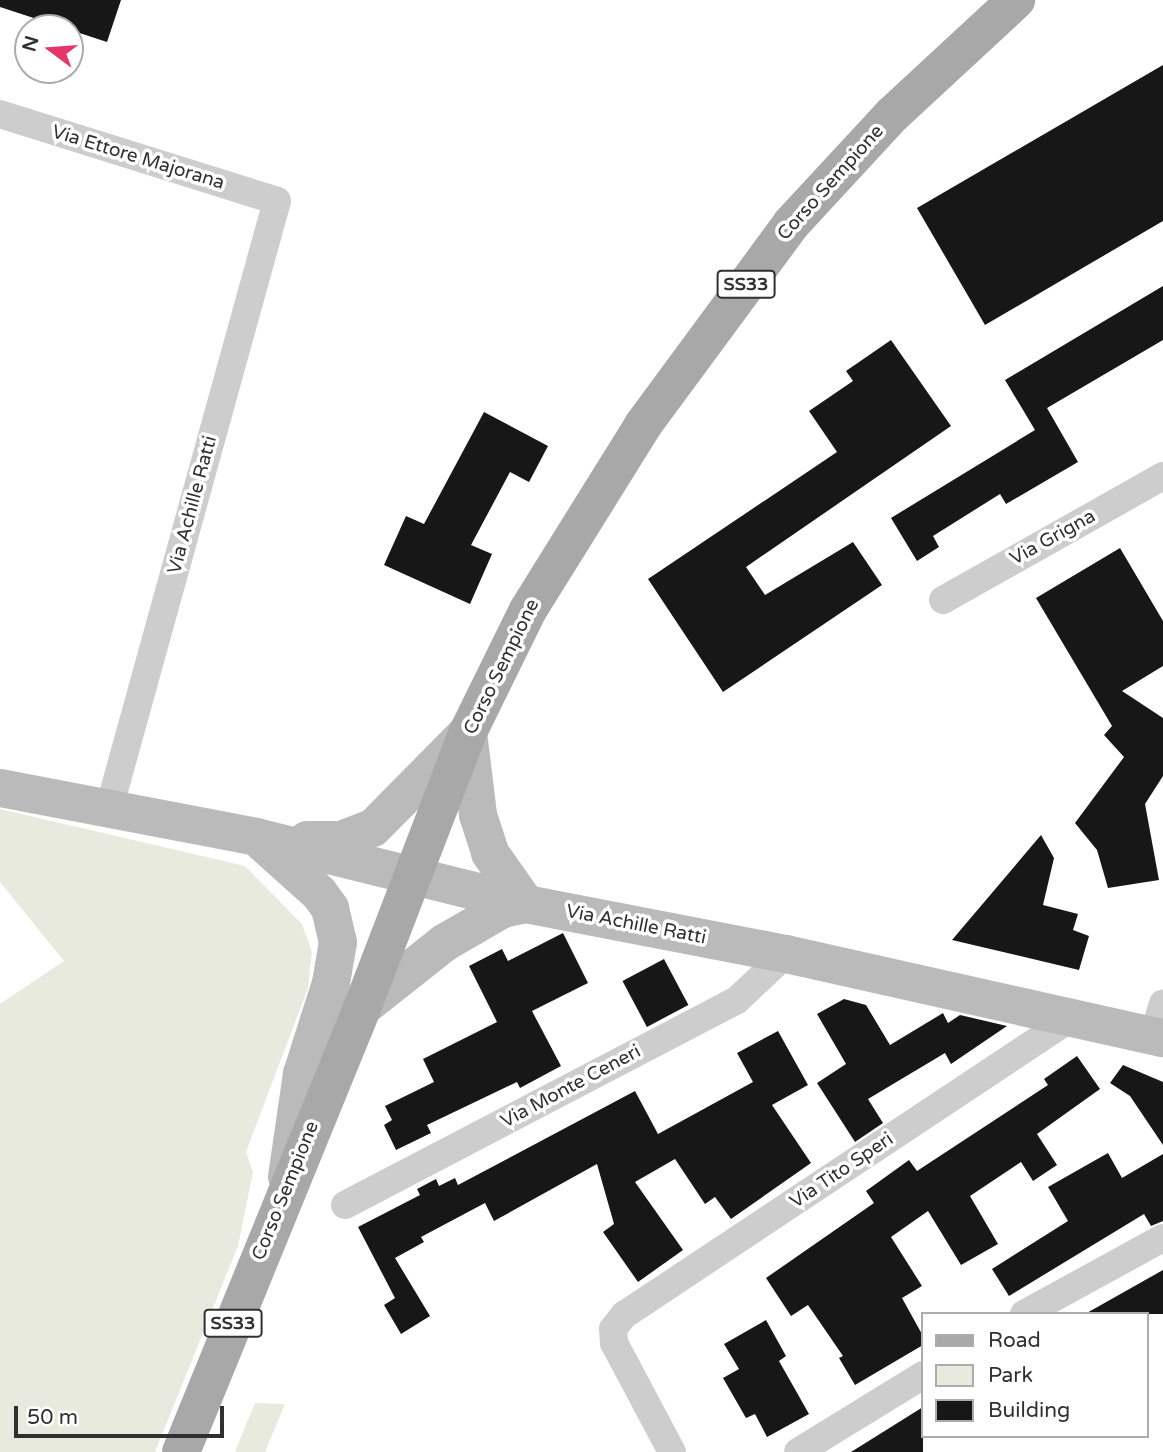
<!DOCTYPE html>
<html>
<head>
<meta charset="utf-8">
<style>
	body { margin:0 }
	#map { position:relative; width:1163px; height:1452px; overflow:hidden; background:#fff; font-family:"Varela Round",sans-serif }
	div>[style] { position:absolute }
	.green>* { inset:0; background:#e7eadc }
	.building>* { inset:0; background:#171717; transform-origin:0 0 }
	.street>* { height:28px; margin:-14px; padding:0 14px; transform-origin:14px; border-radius:14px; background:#cdcdcd }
	.secondary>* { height:38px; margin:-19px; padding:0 19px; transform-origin:19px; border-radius:19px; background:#bababa }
	.primary>* { height:38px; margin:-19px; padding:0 19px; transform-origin:19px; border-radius:19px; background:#a8a8a8 }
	span { translate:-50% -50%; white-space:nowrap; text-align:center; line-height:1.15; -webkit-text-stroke:7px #fff; paint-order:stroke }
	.shield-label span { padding:2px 5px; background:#fff; border:2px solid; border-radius:5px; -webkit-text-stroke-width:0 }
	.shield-label { font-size:18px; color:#303030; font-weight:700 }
	.street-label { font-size:19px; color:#303030 }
	.legend { position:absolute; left:921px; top:1312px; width:228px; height:126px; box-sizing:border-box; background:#fff; border:2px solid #acacac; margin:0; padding:9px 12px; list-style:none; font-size:21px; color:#303030 }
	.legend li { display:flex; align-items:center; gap:14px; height:35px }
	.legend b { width:35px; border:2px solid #acacac }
	.north { position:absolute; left:14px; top:14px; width:70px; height:70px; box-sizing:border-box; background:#fff; border:2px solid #acacac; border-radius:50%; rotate:286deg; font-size:19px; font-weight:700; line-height:28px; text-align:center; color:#303030 }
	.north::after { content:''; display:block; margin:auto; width:24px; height:32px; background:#e53569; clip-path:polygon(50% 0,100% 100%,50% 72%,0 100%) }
	.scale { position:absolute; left:14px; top:1406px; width:210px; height:32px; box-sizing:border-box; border:4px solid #303030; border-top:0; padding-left:9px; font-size:21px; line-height:24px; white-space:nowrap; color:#303030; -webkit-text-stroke:5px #fff; paint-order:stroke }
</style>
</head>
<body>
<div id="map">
	<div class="green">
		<div style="clip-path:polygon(0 809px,245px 866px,302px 924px,312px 952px,308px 988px,246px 1152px,253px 1172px,238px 1246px,155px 1452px,0 1452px,0 1004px,64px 961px,0 882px)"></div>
		<div style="clip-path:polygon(255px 1403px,285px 1404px,265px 1452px,235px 1452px)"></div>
	</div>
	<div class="building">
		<div style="clip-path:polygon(0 0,121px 0,107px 42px,0 7px)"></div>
		<div style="clip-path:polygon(1163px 65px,1163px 221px,985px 325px,917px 208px)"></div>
		<div style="clip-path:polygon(1163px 286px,1163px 340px,1047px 408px,1078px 462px,1006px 504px,1000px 494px,933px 536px,939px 547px,917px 561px,891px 518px,1035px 430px,1005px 380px)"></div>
		<div style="clip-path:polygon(891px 340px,951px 426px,746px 567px,765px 595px,853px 542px,882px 585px,723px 692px,648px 579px,837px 452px,809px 411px,853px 381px,846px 371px)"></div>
		<div style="clip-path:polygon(484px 412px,548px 446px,529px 482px,510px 472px,471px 545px,492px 554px,470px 604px,384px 565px,406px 516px,424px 524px)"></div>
		<div style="clip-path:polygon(1120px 548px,1163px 621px,1163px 666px,1122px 691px,1163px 718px,1163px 776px,1145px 804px,1159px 880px,1108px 888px,1097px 850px,1075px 823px,1124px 757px,1104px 735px,1112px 726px,1036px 598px)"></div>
		<div style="clip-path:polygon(1041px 835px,1054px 858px,1043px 905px,1078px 914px,1073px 930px,1089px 936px,1079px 970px,952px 940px)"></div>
		<div style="clip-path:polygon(563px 933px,588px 983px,532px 1011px,561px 1066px,520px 1088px,517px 1082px,427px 1125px,431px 1133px,396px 1150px,384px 1125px,392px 1120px,385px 1106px,434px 1082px,423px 1059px,497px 1022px,469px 966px,502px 949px,508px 961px)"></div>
		<div style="left:664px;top:959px;width:52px;height:47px;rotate:62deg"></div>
		<div style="clip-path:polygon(844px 999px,866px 1005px,890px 1045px,943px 1013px,948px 1023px,960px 1015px,1007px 1026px,951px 1064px,945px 1053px,868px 1099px,883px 1123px,855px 1142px,817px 1083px,846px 1064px,817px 1014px)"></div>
		<div style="clip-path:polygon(778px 1031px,808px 1085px,772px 1105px,811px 1163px,731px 1219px,715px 1197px,705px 1204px,675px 1159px,635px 1182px,683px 1250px,638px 1282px,603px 1232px,614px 1224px,597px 1164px,494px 1221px,485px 1203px,421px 1237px,424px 1242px,395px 1258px,430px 1316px,401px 1334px,384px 1305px,395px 1298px,358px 1227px,420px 1195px,417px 1189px,436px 1179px,439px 1186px,455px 1178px,458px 1185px,635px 1091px,658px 1134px,753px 1082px,737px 1053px)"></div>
		<div style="clip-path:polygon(1077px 1056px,1100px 1089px,1037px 1134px,1057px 1165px,1033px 1181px,1021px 1162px,970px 1196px,998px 1244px,961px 1265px,928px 1211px,891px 1237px,922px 1286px,902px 1298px,923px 1336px,923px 1345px,855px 1385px,839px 1358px,843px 1356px,808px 1305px,791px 1316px,766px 1278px,874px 1203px,866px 1191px,909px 1160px,917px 1171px,1048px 1085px,1044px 1079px)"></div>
		<div style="clip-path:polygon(1123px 1065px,1163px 1082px,1163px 1145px,1130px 1096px,1110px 1083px)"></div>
		<div style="clip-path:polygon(1108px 1153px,1122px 1178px,1163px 1154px,1163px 1221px,1151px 1226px,1144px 1214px,1009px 1296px,992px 1269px,1068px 1221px,1048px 1187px)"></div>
		<div style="clip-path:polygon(1163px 1270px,1163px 1314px,1085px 1314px)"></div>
		<div style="clip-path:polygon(766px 1320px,786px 1356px,779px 1361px,809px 1414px,767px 1437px,755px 1414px,746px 1418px,723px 1378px,739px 1369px,724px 1344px)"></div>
		<div style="clip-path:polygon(923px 1407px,923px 1452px,851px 1452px)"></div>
	</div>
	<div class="street">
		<div style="left:0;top:114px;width:290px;rotate:17.4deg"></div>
		<div style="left:277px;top:201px;width:631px;rotate:105.45deg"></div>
		<div style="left:943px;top:600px;width:253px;rotate:-29.4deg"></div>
		<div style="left:1153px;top:1036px;width:34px;rotate:-73deg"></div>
		<div style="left:345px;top:1205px;width:442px;rotate:-27.6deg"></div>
		<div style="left:737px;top:1000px;width:67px;rotate:-43.2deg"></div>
		<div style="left:1024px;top:1314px;width:158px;rotate:-28.7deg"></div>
		<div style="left:672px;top:1452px;width:123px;rotate:-118deg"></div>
		<div style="left:614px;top:1343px;width:14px;rotate:-94deg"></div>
		<div style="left:613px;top:1329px;width:18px;rotate:-52deg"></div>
		<div style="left:624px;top:1315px;width:540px;rotate:-33.6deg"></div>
		<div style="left:798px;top:1452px;width:147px;rotate:-31.6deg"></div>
	</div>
	<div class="secondary">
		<div style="left:468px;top:732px;width:84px;rotate:83.1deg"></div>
		<div style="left:478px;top:815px;width:40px;rotate:72deg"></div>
		<div style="left:490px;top:853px;width:62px;rotate:54.8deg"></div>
		<div style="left:0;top:788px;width:261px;rotate:10.8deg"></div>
		<div style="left:256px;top:837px;width:278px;rotate:13.9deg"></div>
		<div style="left:526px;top:904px;width:265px;rotate:10.9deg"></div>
		<div style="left:786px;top:954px;width:386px;rotate:12.6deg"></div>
		<div style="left:307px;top:840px;width:34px"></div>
		<div style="left:341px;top:840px;width:34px;rotate:-21deg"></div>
		<div style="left:373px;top:828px;width:135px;rotate:-45.3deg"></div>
		<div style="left:263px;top:843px;width:75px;rotate:41.8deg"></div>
		<div style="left:319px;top:893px;width:19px;rotate:54deg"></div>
		<div style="left:330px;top:908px;width:35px;rotate:77deg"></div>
		<div style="left:338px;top:942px;width:42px;rotate:99.7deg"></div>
		<div style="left:331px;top:983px;width:96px;rotate:107.7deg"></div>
		<div style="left:302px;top:1074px;width:104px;rotate:98.3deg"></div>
		<div style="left:362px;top:1008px;width:105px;rotate:-38.4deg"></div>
		<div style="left:444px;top:943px;width:68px;rotate:-30deg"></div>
		<div style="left:503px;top:909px;width:24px;rotate:-12deg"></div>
	</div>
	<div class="primary">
		<div style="left:181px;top:1452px;width:479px;rotate:-67.8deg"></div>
		<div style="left:362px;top:1008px;width:296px;rotate:-69deg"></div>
		<div style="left:468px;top:732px;width:136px;rotate:-63.8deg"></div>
		<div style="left:528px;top:610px;width:218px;rotate:-58.1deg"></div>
		<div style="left:643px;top:425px;width:250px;rotate:-53.6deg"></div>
		<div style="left:791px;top:224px;width:150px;rotate:-47.2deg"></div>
		<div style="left:893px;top:114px;width:168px;rotate:-42.8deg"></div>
	</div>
	<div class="shield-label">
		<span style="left:746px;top:284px">SS33</span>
		<span style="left:233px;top:1323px">SS33</span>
	</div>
	<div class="street-label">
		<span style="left:138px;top:158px;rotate:17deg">Via Ettore Majorana</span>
		<span style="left:831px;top:183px;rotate:-48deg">Corso Sempione</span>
		<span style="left:193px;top:505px;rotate:-75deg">Via Achille Ratti</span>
		<span style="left:1053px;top:538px;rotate:-29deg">Via Grigna</span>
		<span style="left:502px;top:667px;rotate:-64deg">Corso Sempione</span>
		<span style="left:636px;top:925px;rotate:11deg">Via Achille Ratti</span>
		<span style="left:571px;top:1087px;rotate:-28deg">Via Monte Ceneri</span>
		<span style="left:842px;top:1171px;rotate:-34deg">Via Tito Speri</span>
		<span style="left:286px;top:1191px;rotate:-68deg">Corso Sempione</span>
	</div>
	<ul class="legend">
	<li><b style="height:9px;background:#a8a8a8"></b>Road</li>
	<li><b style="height:19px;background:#e7eadc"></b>Park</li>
	<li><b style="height:19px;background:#171717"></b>Building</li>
	</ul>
	<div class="north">N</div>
	<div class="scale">50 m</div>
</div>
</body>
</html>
